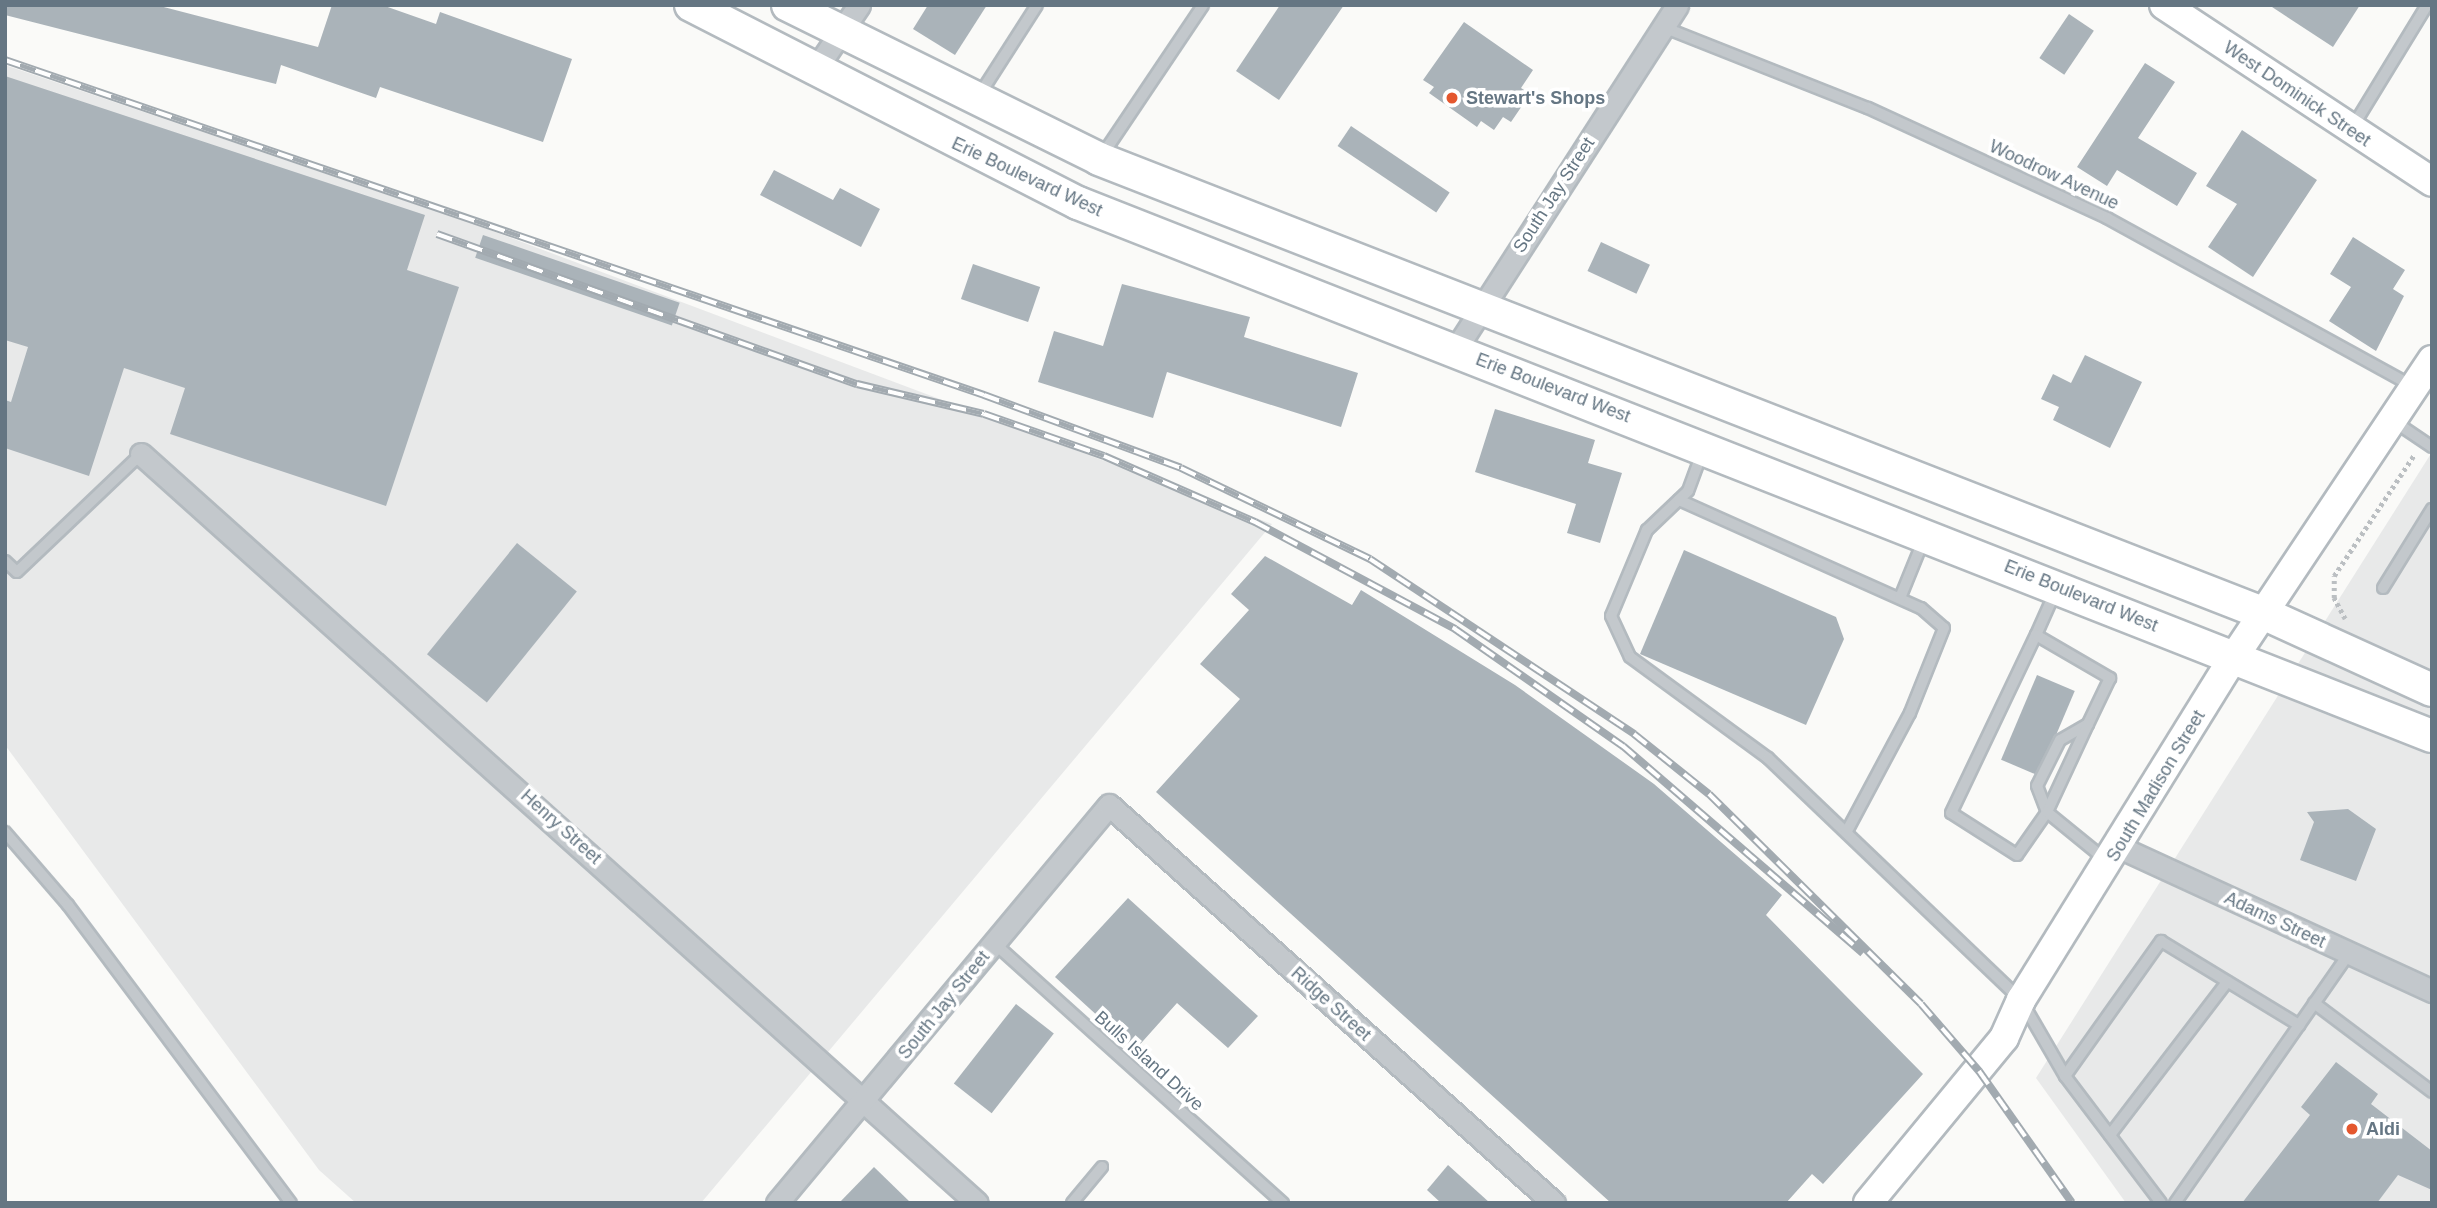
<!DOCTYPE html>
<html>
<head>
<meta charset="utf-8">
<style>
	body { margin:0 }
	#map { position:relative; width:2437px; height:1208px; overflow:hidden; background:#fafaf8; font-family:Arial,sans-serif }
	div>[style] { position:absolute }
	.built>* { inset:0; background:#e8e9e9 }
	.building>* { inset:0; background:#aab3b9; transform-origin:0 0 }
	.path>* { height:4.5px; margin-top:-2.25px; transform-origin:0; background:repeating-linear-gradient(90deg,#bbbfc2 0 3.5px,transparent 0 7px) }
	.roads { filter:drop-shadow(2px 0 #b3babf) drop-shadow(-2px 0 #b3babf) drop-shadow(0 2px #b3babf) drop-shadow(0 -2px #b3babf) }
	.lane>* { height:10px; margin:-5px; padding:0 5px; transform-origin:5px; border-radius:5px; background:#c3c8cc }
	.street>* { height:21px; margin:-10.5px; padding:0 10.5px; transform-origin:10.5px; border-radius:10.5px; background:#c3c8cc }
	.secondary>* { height:28px; margin:-14px; padding:0 14px; transform-origin:14px; border-radius:14px; background:#fff }
	.primary>* { height:32px; margin:-16px; padding:0 16px; transform-origin:16px; border-radius:16px; background:#fff }
	.rail>* { height:8px; margin-top:-4px; transform-origin:0; background:repeating-linear-gradient(90deg,#fff 0 16px,#a2aab0 0 32px); box-sizing:border-box; border-block:2px solid #a2aab0 }
	.dots>* { width:19px; height:19px; translate:-50% -50%; box-sizing:border-box; border:4px solid #fff; border-radius:50% }
	span { translate:-50% -50%; white-space:nowrap; text-align:center; line-height:1.15; -webkit-text-stroke:7px #fff; paint-order:stroke }
	.street-label { font-size:18px; color:#657683 }
	.poi-label { font-size:18px; color:#657683; font-weight:700 }
	.left { translate:0 -50%; text-align:left }
	.frame { position:absolute; inset:0; border:7px solid #657683; pointer-events:none }
</style>
</head>
<body>
<div id="map">
	<div class="built">
		<div style="clip-path:polygon(5px 65px,474px 224px,1272px 524px,701px 1203px,356px 1203px,319px 1170px,5px 745px)"></div>
		<div style="clip-path:polygon(2432px 452px,2432px 1203px,2126px 1203px,2036px 1078px)"></div>
	</div>
	<div class="building">
		<div style="clip-path:polygon(5px 5px,156px 5px,318px 47px,332px 5px,382px 5px,436px 24px,440px 12px,572px 59px,543px 142px,380px 87px,376px 98px,281px 65px,276px 84px,5px 15px)"></div>
		<div style="clip-path:polygon(928px 5px,987px 5px,955px 55px,913px 29px)"></div>
		<div style="clip-path:polygon(1280px 5px,1344px 5px,1279px 100px,1236px 71px)"></div>
		<div style="clip-path:polygon(2269px 5px,2360px 5px,2333px 47px)"></div>
		<div style="left:2069px;top:14px;width:30px;height:53px;rotate:34deg"></div>
		<div style="clip-path:polygon(1464px 22px,1533px 70px,1521px 88px,1530px 94px,1511px 122px,1503px 117px,1494px 130px,1481px 121px,1477px 127px,1429px 93px,1434px 87px,1423px 80px)"></div>
		<div style="clip-path:polygon(2145px 63px,2175px 82px,2138px 138px,2197px 173px,2177px 206px,2117px 170px,2107px 186px,2077px 167px)"></div>
		<div style="clip-path:polygon(5px 76px,425px 215px,407px 270px,459px 287px,386px 506px,170px 434px,185px 388px,124px 368px,89px 476px,5px 448px,5px 400px,11px 402px,28px 347px,5px 340px)"></div>
		<div style="left:1351px;top:126px;width:119px;height:24px;rotate:34deg"></div>
		<div style="clip-path:polygon(2242px 130px,2317px 180px,2253px 277px,2208px 247px,2237px 204px,2206px 186px)"></div>
		<div style="clip-path:polygon(774px 170px,833px 200px,840px 188px,880px 209px,861px 247px,760px 195px)"></div>
		<div style="left:483px;top:235px;width:208px;height:24px;rotate:19deg"></div>
		<div style="clip-path:polygon(2353px 237px,2405px 270px,2393px 289px,2404px 296px,2376px 351px,2329px 321px,2351px 287px,2330px 274px)"></div>
		<div style="left:1601px;top:242px;width:54px;height:32px;rotate:25deg"></div>
		<div style="left:973px;top:264px;width:71px;height:37px;rotate:19deg"></div>
		<div style="clip-path:polygon(1122px 284px,1250px 317px,1244px 337px,1358px 373px,1341px 427px,1167px 372px,1153px 418px,1038px 382px,1054px 331px,1103px 346px)"></div>
		<div style="clip-path:polygon(2085px 355px,2142px 382px,2110px 448px,2053px 420px,2059px 407px,2041px 399px,2053px 374px,2071px 383px)"></div>
		<div style="clip-path:polygon(1495px 409px,1595px 440px,1588px 463px,1622px 473px,1600px 543px,1567px 533px,1576px 504px,1475px 472px)"></div>
		<div style="left:517px;top:543px;width:77px;height:143px;rotate:39deg"></div>
		<div style="clip-path:polygon(1684px 550px,1836px 617px,1844px 639px,1806px 725px,1640px 654px)"></div>
		<div style="clip-path:polygon(1265px 556px,1352px 605px,1361px 590px,1515px 685px,1654px 784px,1782px 895px,1766px 915px,1923px 1074px,1823px 1184px,1812px 1174px,1786px 1203px,1611px 1203px,1156px 792px,1240px 699px,1200px 664px,1249px 610px,1231px 594px)"></div>
		<div style="left:2037px;top:675px;width:41px;height:92px;rotate:23deg"></div>
		<div style="clip-path:polygon(2348px 809px,2376px 829px,2356px 881px,2300px 860px,2314px 822px,2307px 812px)"></div>
		<div style="clip-path:polygon(1128px 898px,1258px 1016px,1228px 1048px,1177px 1003px,1135px 1050px,1055px 977px)"></div>
		<div style="left:1016px;top:1004px;width:48px;height:101px;rotate:38deg"></div>
		<div style="clip-path:polygon(2336px 1062px,2378px 1094px,2371px 1104px,2432px 1151px,2432px 1190px,2398px 1175px,2377px 1203px,2242px 1203px,2310px 1115px,2301px 1107px)"></div>
		<div style="clip-path:polygon(1448px 1165px,1490px 1203px,1441px 1203px,1427px 1190px)"></div>
		<div style="clip-path:polygon(874px 1167px,911px 1203px,839px 1203px)"></div>
	</div>
	<div class="path">
		<div style="left:2345px;top:619px;width:24px;rotate:-118deg"></div>
		<div style="left:2334px;top:598px;width:22px;rotate:-90deg"></div>
		<div style="left:2334px;top:576px;width:145px;rotate:-56.5deg"></div>
	</div>
	<div class="roads">
		<div class="lane">
			<div style="left:1663px;top:27px;width:220px;rotate:21.6deg"></div>
			<div style="left:1868px;top:108px;width:263px;rotate:24.7deg"></div>
			<div style="left:2107px;top:218px;width:350px;rotate:28.8deg"></div>
			<div style="left:978px;top:97px;width:109px;rotate:-57.3deg"></div>
			<div style="left:2352px;top:128px;width:144px;rotate:-58.6deg"></div>
			<div style="left:1101px;top:157px;width:183px;rotate:-56.1deg"></div>
			<div style="left:2392px;top:420px;width:48px;rotate:34deg"></div>
			<div style="left:1702px;top:453px;width:40px;rotate:110.2deg"></div>
			<div style="left:1688px;top:491px;width:57px;rotate:136.4deg"></div>
			<div style="left:1647px;top:530px;width:93px;rotate:112.7deg"></div>
			<div style="left:1611px;top:616px;width:45px;rotate:65.1deg"></div>
			<div style="left:1630px;top:657px;width:171px;rotate:36.2deg"></div>
			<div style="left:1768px;top:758px;width:350px;rotate:43.7deg"></div>
			<div style="left:2021px;top:1000px;width:88px;rotate:59.9deg"></div>
			<div style="left:2065px;top:1076px;width:159px;rotate:52.9deg"></div>
			<div style="left:1679px;top:500px;width:265px;rotate:24.1deg"></div>
			<div style="left:1921px;top:608px;width:30px;rotate:41deg"></div>
			<div style="left:1944px;top:628px;width:92px;rotate:111.8deg"></div>
			<div style="left:1910px;top:713px;width:134px;rotate:118.1deg"></div>
			<div style="left:5px;top:561px;width:16px;rotate:43deg"></div>
			<div style="left:17px;top:572px;width:171px;rotate:-43.6deg"></div>
			<div style="left:2383px;top:588px;width:93px;rotate:-58.2deg"></div>
			<div style="left:1900px;top:598px;width:64px;rotate:-67.9deg"></div>
			<div style="left:2036px;top:635px;width:49px;rotate:-66deg"></div>
			<div style="left:2088px;top:724px;width:32px;rotate:150deg"></div>
			<div style="left:2060px;top:740px;width:51px;rotate:116.6deg"></div>
			<div style="left:2037px;top:786px;width:28px;rotate:69deg"></div>
			<div style="left:2047px;top:812px;width:52px;rotate:124.9deg"></div>
			<div style="left:2017px;top:855px;width:78px;rotate:-147.5deg"></div>
			<div style="left:1951px;top:813px;width:197px;rotate:-64.5deg"></div>
			<div style="left:2036px;top:635px;width:86px;rotate:30.2deg"></div>
			<div style="left:2110px;top:678px;width:51px;rotate:115.6deg"></div>
			<div style="left:2088px;top:724px;width:97px;rotate:115deg"></div>
			<div style="left:2047px;top:812px;width:77px;rotate:39.2deg"></div>
			<div style="left:5px;top:832px;width:96px;rotate:49.2deg"></div>
			<div style="left:68px;top:905px;width:372px;rotate:53.2deg"></div>
			<div style="left:994px;top:943px;width:389px;rotate:42deg"></div>
			<div style="left:2314px;top:1003px;width:148px;rotate:37deg"></div>
			<div style="left:2065px;top:1076px;width:166px;rotate:-54.6deg"></div>
			<div style="left:2161px;top:941px;width:162px;rotate:31.3deg"></div>
			<div style="left:2110px;top:1135px;width:193px;rotate:-52.6deg"></div>
			<div style="left:1072px;top:1203px;width:47px;rotate:-50.2deg"></div>
			<div style="left:2175px;top:1203px;width:304px;rotate:-55.1deg"></div>
		</div>
		<div class="street">
			<div style="left:813px;top:73px;width:82px;rotate:-55.9deg"></div>
			<div style="left:1455px;top:350px;width:410px;rotate:-57.2deg"></div>
			<div style="left:141px;top:454px;width:1122px;rotate:41.86deg"></div>
			<div style="left:2119px;top:847px;width:345px;rotate:24.7deg"></div>
			<div style="left:777px;top:1203px;width:518px;rotate:-50.17deg"></div>
			<div style="left:1109px;top:805px;width:597px;rotate:41.81deg"></div>
		</div>
		<div class="secondary">
			<div style="left:2164px;top:5px;width:321px;rotate:33.4deg"></div>
			<div style="left:1868px;top:1203px;width:214px;rotate:-50.5deg"></div>
			<div style="left:2004px;top:1038px;width:42px;rotate:-65.9deg"></div>
			<div style="left:2021px;top:1000px;width:404px;rotate:-58.2deg"></div>
			<div style="left:2234px;top:657px;width:357px;rotate:-56.3deg"></div>
		</div>
		<div class="primary">
			<div style="left:691px;top:5px;width:435px;rotate:27.1deg"></div>
			<div style="left:1078px;top:203px;width:1455px;rotate:21.49deg"></div>
			<div style="left:788px;top:5px;width:347px;rotate:26.3deg"></div>
			<div style="left:1099px;top:159px;width:1252px;rotate:21.32deg"></div>
			<div style="left:2265px;top:614px;width:183px;rotate:24.5deg"></div>
		</div>
	</div>
	<div class="rail">
		<div style="left:5px;top:60px;width:1035px;rotate:18.89deg"></div>
		<div style="left:984px;top:395px;width:210px;rotate:20.3deg"></div>
		<div style="left:1181px;top:468px;width:210px;rotate:25.7deg"></div>
		<div style="left:1370px;top:559px;width:317px;rotate:33.5deg"></div>
		<div style="left:1634px;top:734px;width:96px;rotate:38.7deg"></div>
		<div style="left:1709px;top:794px;width:298px;rotate:44.7deg"></div>
		<div style="left:1921px;top:1004px;width:89px;rotate:49.1deg"></div>
		<div style="left:1979px;top:1071px;width:161px;rotate:54.8deg"></div>
		<div style="left:437px;top:234px;width:446px;rotate:19.7deg"></div>
		<div style="left:857px;top:384px;width:130px;rotate:13.3deg"></div>
		<div style="left:984px;top:414px;width:127px;rotate:19.3deg"></div>
		<div style="left:1104px;top:456px;width:165px;rotate:23.6deg"></div>
		<div style="left:1255px;top:522px;width:227px;rotate:28.1deg"></div>
		<div style="left:1455px;top:629px;width:205px;rotate:34.9deg"></div>
		<div style="left:1623px;top:746px;width:317px;rotate:40.8deg"></div>
	</div>
	<div class="dots">
		<div style="left:1452px;top:98px;background:#e4572e"></div>
		<div style="left:2352px;top:1129px;background:#e4572e"></div>
	</div>
	<div class="street-label">
		<span style="left:2297px;top:94px;rotate:34deg">West Dominick Street</span>
		<span style="left:2054px;top:175px;rotate:25deg">Woodrow Avenue</span>
		<span style="left:1027px;top:177px;rotate:25deg">Erie Boulevard West</span>
		<span style="left:1554px;top:195px;rotate:-57deg">South Jay Street</span>
		<span style="left:1553px;top:388px;rotate:21deg">Erie Boulevard West</span>
		<span style="left:2081px;top:596px;rotate:22deg">Erie Boulevard West</span>
		<span style="left:2156px;top:786px;rotate:-59deg">South Madison Street</span>
		<span style="left:561px;top:827px;rotate:42deg">Henry Street</span>
		<span style="left:2275px;top:920px;rotate:25deg">Adams Street</span>
		<span style="left:1331px;top:1004px;rotate:42deg">Ridge Street</span>
		<span style="left:944px;top:1005px;rotate:-51deg">South Jay Street</span>
		<span style="left:1149px;top:1061px;rotate:42deg">Bulls Island Drive</span>
	</div>
	<div class="poi-label">
		<span class="left" style="left:1466px;top:98px">Stewart's Shops</span>
		<span class="left" style="left:2366px;top:1129px">Aldi</span>
	</div>
	<div class="frame"></div>
</div>
</body>
</html>
